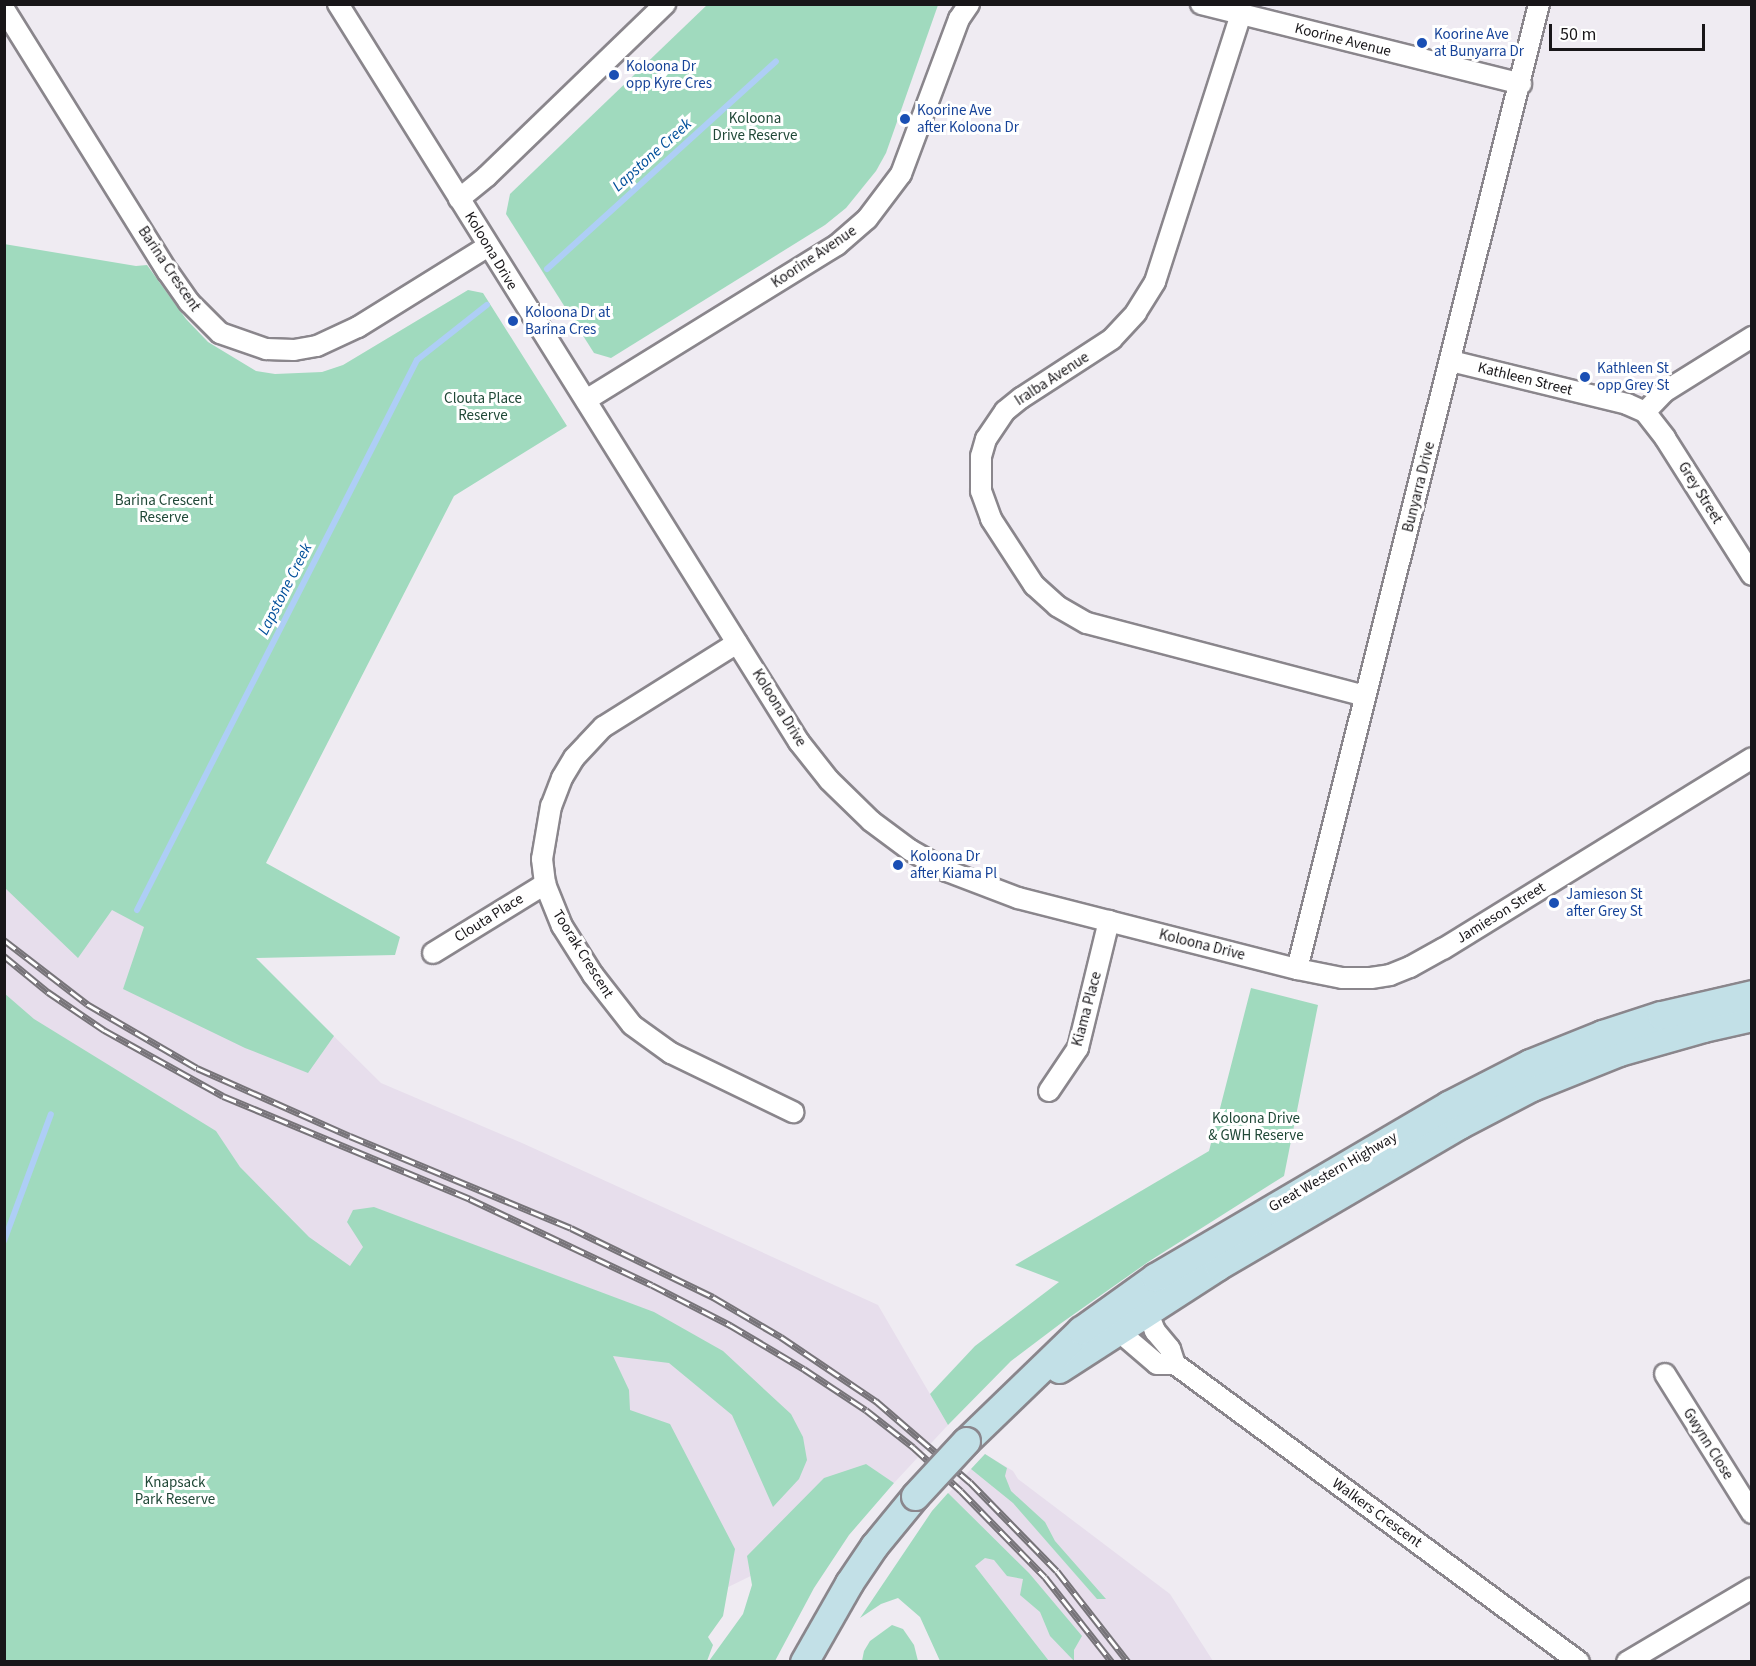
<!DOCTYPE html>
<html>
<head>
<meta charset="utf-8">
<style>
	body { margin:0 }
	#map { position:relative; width:1756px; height:1666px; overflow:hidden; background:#efebf2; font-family:"Source Sans 3",sans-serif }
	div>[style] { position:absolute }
	.built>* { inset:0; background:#e7deec }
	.green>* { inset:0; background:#a0dabe }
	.stream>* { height:6px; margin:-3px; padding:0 3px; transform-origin:3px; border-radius:3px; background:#aecef6 }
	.roads { filter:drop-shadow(2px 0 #8a868c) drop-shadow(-2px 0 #8a868c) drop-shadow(0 2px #8a868c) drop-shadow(0 -2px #8a868c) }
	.street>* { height:20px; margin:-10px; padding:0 10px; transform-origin:10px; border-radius:10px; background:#fff }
	.secondary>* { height:27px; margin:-13.5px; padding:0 13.5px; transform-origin:13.5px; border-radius:13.5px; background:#c2e0e7 }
	.rail>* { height:7px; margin-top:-3.5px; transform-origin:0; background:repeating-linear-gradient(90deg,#fff 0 14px,#777479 0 28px); box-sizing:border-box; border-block:2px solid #777479 }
	.bridges { filter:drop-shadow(2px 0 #8a868c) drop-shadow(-2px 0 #8a868c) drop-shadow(0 2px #8a868c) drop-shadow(0 -2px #8a868c) }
	.secondary-bridge>* { height:27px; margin:-13.5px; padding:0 13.5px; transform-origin:13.5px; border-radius:13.5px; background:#c2e0e7 }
	.dots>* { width:16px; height:16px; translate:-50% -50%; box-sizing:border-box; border:3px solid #fff; border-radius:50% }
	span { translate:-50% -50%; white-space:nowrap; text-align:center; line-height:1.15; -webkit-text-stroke:6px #fff; paint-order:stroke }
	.transit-label { font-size:15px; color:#164399 }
	.left { translate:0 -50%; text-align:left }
	.street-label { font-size:15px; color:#181619 }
	.park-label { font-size:15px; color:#204837 }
	.water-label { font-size:16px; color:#004f9a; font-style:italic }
	.frame { position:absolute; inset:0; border:6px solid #181619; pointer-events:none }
	.scale { position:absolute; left:1549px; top:24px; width:156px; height:27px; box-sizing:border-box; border:3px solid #181619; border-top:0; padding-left:8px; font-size:18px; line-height:21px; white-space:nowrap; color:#181619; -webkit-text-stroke:4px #fff; paint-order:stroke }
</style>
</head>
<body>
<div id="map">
	<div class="built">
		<div style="clip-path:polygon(5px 784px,255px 958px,381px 1083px,522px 1143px,878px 1305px,948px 1425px,894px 1483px,865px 1464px,767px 1568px,718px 1592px,5px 1085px)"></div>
		<div style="clip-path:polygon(985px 1454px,1013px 1471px,1018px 1479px,1170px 1594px,1213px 1661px,1049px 1661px,932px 1511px)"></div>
	</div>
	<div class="green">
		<div style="clip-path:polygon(708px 4px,938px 5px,886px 153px,876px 171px,846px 208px,825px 225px,611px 358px,594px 353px,506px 214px,510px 194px)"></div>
		<div style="clip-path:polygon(4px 244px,136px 266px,147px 265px,186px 319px,208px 342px,256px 371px,275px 374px,322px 372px,343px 365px,468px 290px,483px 293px,567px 426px,454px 496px,266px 863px,400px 937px,395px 955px,256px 958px,334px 1036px,308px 1073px,245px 1048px,123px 989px,144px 927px,112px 910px,78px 958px,5px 888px)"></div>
		<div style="clip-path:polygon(1251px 988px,1318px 1005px,1284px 1176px,1148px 1262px,1060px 1324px,1011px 1361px,948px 1425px,930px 1394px,975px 1346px,1059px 1282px,1015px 1265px,1209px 1151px)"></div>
		<div style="clip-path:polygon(4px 993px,34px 1019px,216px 1131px,240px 1167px,309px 1237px,350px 1266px,363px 1247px,347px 1222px,353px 1210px,374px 1207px,654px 1312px,723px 1351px,791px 1414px,803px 1437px,807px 1460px,799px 1479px,773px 1507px,732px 1415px,669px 1363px,613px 1356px,629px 1390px,630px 1410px,670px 1424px,735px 1549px,723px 1616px,708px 1637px,713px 1645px,707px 1661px,5px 1661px)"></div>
		<div style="clip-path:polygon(985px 1454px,1007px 1468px,1005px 1476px,1011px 1491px,1045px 1522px,1055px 1541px,1106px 1599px,1097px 1599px,1013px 1503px,971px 1469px)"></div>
		<div style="clip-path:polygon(866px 1464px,894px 1483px,849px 1535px,814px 1588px,775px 1661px,709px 1661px,743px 1614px,752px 1585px,747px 1556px,824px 1478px)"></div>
		<div style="clip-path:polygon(948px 1493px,1029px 1573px,1082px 1636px,1074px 1650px,1074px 1661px,1050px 1636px,1040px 1612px,1020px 1595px,1023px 1579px,1007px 1576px,994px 1560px,985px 1558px,975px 1566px,1049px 1661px,940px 1661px,920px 1617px,898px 1598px,881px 1604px,860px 1618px,932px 1511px)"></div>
		<div style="clip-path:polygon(892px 1625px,903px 1629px,914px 1645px,918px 1661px,862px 1661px,864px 1651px,870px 1641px)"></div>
	</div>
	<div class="stream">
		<div style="left:547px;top:269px;width:309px;rotate:-42.2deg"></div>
		<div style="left:137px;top:910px;width:617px;rotate:-63.02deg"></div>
		<div style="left:417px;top:360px;width:89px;rotate:-38.2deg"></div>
		<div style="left:4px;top:1241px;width:135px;rotate:-69.7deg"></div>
	</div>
	<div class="roads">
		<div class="street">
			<div style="left:338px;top:4px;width:870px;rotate:58.01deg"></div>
			<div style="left:799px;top:742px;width:48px;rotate:51.7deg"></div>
			<div style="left:829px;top:780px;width:59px;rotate:44.3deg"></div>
			<div style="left:871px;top:821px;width:49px;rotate:36.6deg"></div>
			<div style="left:910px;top:850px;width:43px;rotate:29.6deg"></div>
			<div style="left:947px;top:871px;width:76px;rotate:20.8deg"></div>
			<div style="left:1018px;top:898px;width:288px;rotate:14.3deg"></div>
			<div style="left:1297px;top:969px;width:46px;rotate:11.3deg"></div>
			<div style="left:1342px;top:978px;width:29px"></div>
			<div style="left:1371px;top:978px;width:19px;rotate:-9deg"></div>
			<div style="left:1390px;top:975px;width:22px;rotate:-22deg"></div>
			<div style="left:1410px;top:967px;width:38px;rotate:-29deg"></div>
			<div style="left:1443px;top:949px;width:363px;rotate:-31.7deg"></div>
			<div style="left:1201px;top:4px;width:330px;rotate:14deg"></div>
			<div style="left:4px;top:9px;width:310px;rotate:58.1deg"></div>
			<div style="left:168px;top:272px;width:37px;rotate:55deg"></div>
			<div style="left:189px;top:302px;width:44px;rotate:45deg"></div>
			<div style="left:220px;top:333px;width:49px;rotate:19.2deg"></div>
			<div style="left:266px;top:349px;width:28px;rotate:2deg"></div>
			<div style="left:294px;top:350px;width:23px;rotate:-10deg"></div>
			<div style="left:317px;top:346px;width:45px;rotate:-24.9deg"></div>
			<div style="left:358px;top:327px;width:153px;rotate:-31.9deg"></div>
			<div style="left:1241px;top:14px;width:281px;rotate:107.8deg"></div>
			<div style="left:1155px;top:282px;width:36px;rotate:122deg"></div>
			<div style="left:1136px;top:313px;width:35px;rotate:133deg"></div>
			<div style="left:1112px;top:339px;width:108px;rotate:147deg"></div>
			<div style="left:1021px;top:398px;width:21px;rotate:141deg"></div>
			<div style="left:1005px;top:411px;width:34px;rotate:124deg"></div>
			<div style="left:986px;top:439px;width:18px;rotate:106deg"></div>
			<div style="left:981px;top:456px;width:35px;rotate:90deg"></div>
			<div style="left:981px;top:491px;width:30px;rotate:70deg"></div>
			<div style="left:991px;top:519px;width:79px;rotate:56.9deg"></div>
			<div style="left:1034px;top:585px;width:31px;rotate:42deg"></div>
			<div style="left:1057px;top:606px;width:34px;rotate:30deg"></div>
			<div style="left:1087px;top:623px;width:287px;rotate:14.7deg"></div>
			<div style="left:459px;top:199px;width:36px;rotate:-39deg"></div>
			<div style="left:487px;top:176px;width:248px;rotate:-44deg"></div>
			<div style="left:1451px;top:361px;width:181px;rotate:13.7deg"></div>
			<div style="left:1627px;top:404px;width:20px;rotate:24deg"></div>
			<div style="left:1645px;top:412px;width:33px;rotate:52deg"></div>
			<div style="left:1665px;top:438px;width:162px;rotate:57.6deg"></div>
			<div style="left:586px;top:400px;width:295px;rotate:-31.7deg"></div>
			<div style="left:837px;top:245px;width:40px;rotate:-41deg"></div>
			<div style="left:867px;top:219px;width:56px;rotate:-52.9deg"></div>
			<div style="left:901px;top:174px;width:165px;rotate:-69.5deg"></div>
			<div style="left:959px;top:19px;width:18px;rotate:-56deg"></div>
			<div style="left:1645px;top:412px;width:28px;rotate:-46deg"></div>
			<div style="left:1664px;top:392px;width:104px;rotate:-32deg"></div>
			<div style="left:737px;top:643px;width:158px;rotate:147.9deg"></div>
			<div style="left:603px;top:727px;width:42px;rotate:133.1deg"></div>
			<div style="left:574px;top:758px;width:23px;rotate:121deg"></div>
			<div style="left:562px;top:778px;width:30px;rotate:111deg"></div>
			<div style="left:551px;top:806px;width:54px;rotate:99.6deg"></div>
			<div style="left:542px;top:859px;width:25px;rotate:83deg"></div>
			<div style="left:545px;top:884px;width:45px;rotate:68deg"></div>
			<div style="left:562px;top:926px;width:58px;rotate:57.7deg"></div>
			<div style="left:593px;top:975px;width:63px;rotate:52deg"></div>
			<div style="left:632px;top:1025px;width:48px;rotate:35.7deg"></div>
			<div style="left:671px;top:1053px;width:136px;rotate:25.8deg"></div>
			<div style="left:433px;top:953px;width:132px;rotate:-31.6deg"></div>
			<div style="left:1297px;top:969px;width:995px;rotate:-75.92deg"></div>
			<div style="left:1049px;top:1091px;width:52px;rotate:-56deg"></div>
			<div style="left:1078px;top:1048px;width:131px;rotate:-76.3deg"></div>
			<div style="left:1147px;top:1311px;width:22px;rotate:68deg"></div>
			<div style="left:1155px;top:1331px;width:23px;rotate:50deg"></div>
			<div style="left:1170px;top:1349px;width:16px;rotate:72deg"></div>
			<div style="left:1175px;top:1364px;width:502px;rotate:36.41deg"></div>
			<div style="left:1109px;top:1323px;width:63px;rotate:40.5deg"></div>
			<div style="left:1157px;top:1364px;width:18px"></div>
			<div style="left:1665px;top:1374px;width:164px;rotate:58deg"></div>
			<div style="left:1627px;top:1662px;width:145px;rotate:-30.6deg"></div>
		</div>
		<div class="secondary">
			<div style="left:1059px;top:1369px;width:189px;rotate:-32.9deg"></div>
			<div style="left:1218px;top:1266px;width:279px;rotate:-30.3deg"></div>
			<div style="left:1459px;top:1125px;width:82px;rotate:-27.5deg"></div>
			<div style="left:1532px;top:1087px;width:94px;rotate:-21.9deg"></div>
			<div style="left:1619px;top:1052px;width:87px;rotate:-15.9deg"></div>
			<div style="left:1703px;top:1028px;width:50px;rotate:-12.7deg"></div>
			<div style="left:966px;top:1441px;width:160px;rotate:-44deg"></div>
			<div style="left:1081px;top:1330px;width:91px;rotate:-35.6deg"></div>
			<div style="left:1155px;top:1277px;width:340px;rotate:-30.4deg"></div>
			<div style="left:1448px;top:1105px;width:92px;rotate:-27.1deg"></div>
			<div style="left:1530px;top:1063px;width:78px;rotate:-21.9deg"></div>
			<div style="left:1602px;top:1034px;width:62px;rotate:-17.9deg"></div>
			<div style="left:1661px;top:1015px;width:93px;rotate:-13deg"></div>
			<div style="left:804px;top:1662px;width:91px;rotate:-60.3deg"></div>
			<div style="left:849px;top:1583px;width:45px;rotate:-56deg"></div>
			<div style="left:874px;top:1546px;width:65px;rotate:-50.6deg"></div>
		</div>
	</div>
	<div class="rail">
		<div style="left:4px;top:940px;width:105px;rotate:37.6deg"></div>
		<div style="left:87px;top:1004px;width:127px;rotate:30.2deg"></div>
		<div style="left:197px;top:1068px;width:167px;rotate:24deg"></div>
		<div style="left:350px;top:1136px;width:239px;rotate:22.6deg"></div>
		<div style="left:571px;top:1228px;width:158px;rotate:25.9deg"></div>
		<div style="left:713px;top:1297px;width:79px;rotate:30.5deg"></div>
		<div style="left:781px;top:1337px;width:115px;rotate:34deg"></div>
		<div style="left:876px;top:1401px;width:124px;rotate:40.8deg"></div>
		<div style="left:970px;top:1482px;width:124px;rotate:45.7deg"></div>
		<div style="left:1057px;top:1571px;width:115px;rotate:52deg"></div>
		<div style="left:4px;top:956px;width:57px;rotate:39.3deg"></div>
		<div style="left:48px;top:992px;width:68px;rotate:34.2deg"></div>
		<div style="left:104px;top:1030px;width:136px;rotate:29deg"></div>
		<div style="left:223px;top:1096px;width:268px;rotate:22.6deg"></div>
		<div style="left:470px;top:1199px;width:201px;rotate:25.3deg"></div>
		<div style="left:652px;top:1285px;width:88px;rotate:27.1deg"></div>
		<div style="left:730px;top:1325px;width:86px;rotate:30.7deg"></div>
		<div style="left:804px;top:1369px;width:74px;rotate:33.5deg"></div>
		<div style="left:866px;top:1410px;width:60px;rotate:38.2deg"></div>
		<div style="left:913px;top:1447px;width:65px;rotate:42.5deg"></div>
		<div style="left:961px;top:1491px;width:120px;rotate:45.7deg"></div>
		<div style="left:1045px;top:1577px;width:108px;rotate:51.8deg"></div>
	</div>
	<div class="bridges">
		<div class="secondary-bridge">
			<div style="left:915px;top:1496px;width:75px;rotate:-47.2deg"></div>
		</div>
	</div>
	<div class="dots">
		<div style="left:1422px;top:43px;background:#1a4fb4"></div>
		<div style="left:614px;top:75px;background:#1a4fb4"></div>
		<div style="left:905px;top:119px;background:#1a4fb4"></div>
		<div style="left:513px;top:321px;background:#1a4fb4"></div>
		<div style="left:1585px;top:377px;background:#1a4fb4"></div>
		<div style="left:898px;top:865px;background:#1a4fb4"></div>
		<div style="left:1554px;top:903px;background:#1a4fb4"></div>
	</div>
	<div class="transit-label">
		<span class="left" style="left:1434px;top:43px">Koorine Ave<br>at Bunyarra Dr</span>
		<span class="left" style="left:626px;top:75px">Koloona Dr<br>opp Kyre Cres</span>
		<span class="left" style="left:917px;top:119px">Koorine Ave<br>after Koloona Dr</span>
		<span class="left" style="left:525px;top:321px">Koloona Dr at<br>Barina Cres</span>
		<span class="left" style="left:1597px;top:377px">Kathleen St<br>opp Grey St</span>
		<span class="left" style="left:910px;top:865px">Koloona Dr<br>after Kiama Pl</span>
		<span class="left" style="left:1566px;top:903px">Jamieson St<br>after Grey St</span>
	</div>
	<div class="street-label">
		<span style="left:1343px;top:40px;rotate:14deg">Koorine Avenue</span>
		<span style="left:491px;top:251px;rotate:59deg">Koloona Drive</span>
		<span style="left:814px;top:257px;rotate:-34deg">Koorine Avenue</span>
		<span style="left:169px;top:269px;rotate:56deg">Barina Crescent</span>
		<span style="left:1052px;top:379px;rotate:-33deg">Iralba Avenue</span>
		<span style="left:1525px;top:379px;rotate:14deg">Kathleen Street</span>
		<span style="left:1419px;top:487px;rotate:-76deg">Bunyarra Drive</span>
		<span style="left:1700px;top:493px;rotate:58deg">Grey Street</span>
		<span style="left:779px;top:708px;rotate:58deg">Koloona Drive</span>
		<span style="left:1501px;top:913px;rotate:-32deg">Jamieson Street</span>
		<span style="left:489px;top:918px;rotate:-32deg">Clouta Place</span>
		<span style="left:1202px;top:945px;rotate:14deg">Koloona Drive</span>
		<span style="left:583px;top:954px;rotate:58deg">Toorak Crescent</span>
		<span style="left:1087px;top:1009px;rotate:-75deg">Kiama Place</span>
		<span style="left:1333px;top:1172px;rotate:-30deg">Great Western Highway</span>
		<span style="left:1708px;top:1444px;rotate:58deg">Gwynn Close</span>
		<span style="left:1377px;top:1513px;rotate:36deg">Walkers Crescent</span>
	</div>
	<div class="park-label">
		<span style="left:755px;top:127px">Koloona<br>Drive Reserve</span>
		<span style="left:483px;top:407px">Clouta Place<br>Reserve</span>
		<span style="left:164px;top:509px">Barina Crescent<br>Reserve</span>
		<span style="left:1256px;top:1127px">Koloona Drive<br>&amp; GWH Reserve</span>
		<span style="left:175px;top:1491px">Knapsack<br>Park Reserve</span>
	</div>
	<div class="water-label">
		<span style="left:652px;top:155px;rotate:-42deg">Lapstone Creek</span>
		<span style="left:285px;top:589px;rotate:-63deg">Lapstone Creek</span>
	</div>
	<div class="frame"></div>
	<div class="scale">50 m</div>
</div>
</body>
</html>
